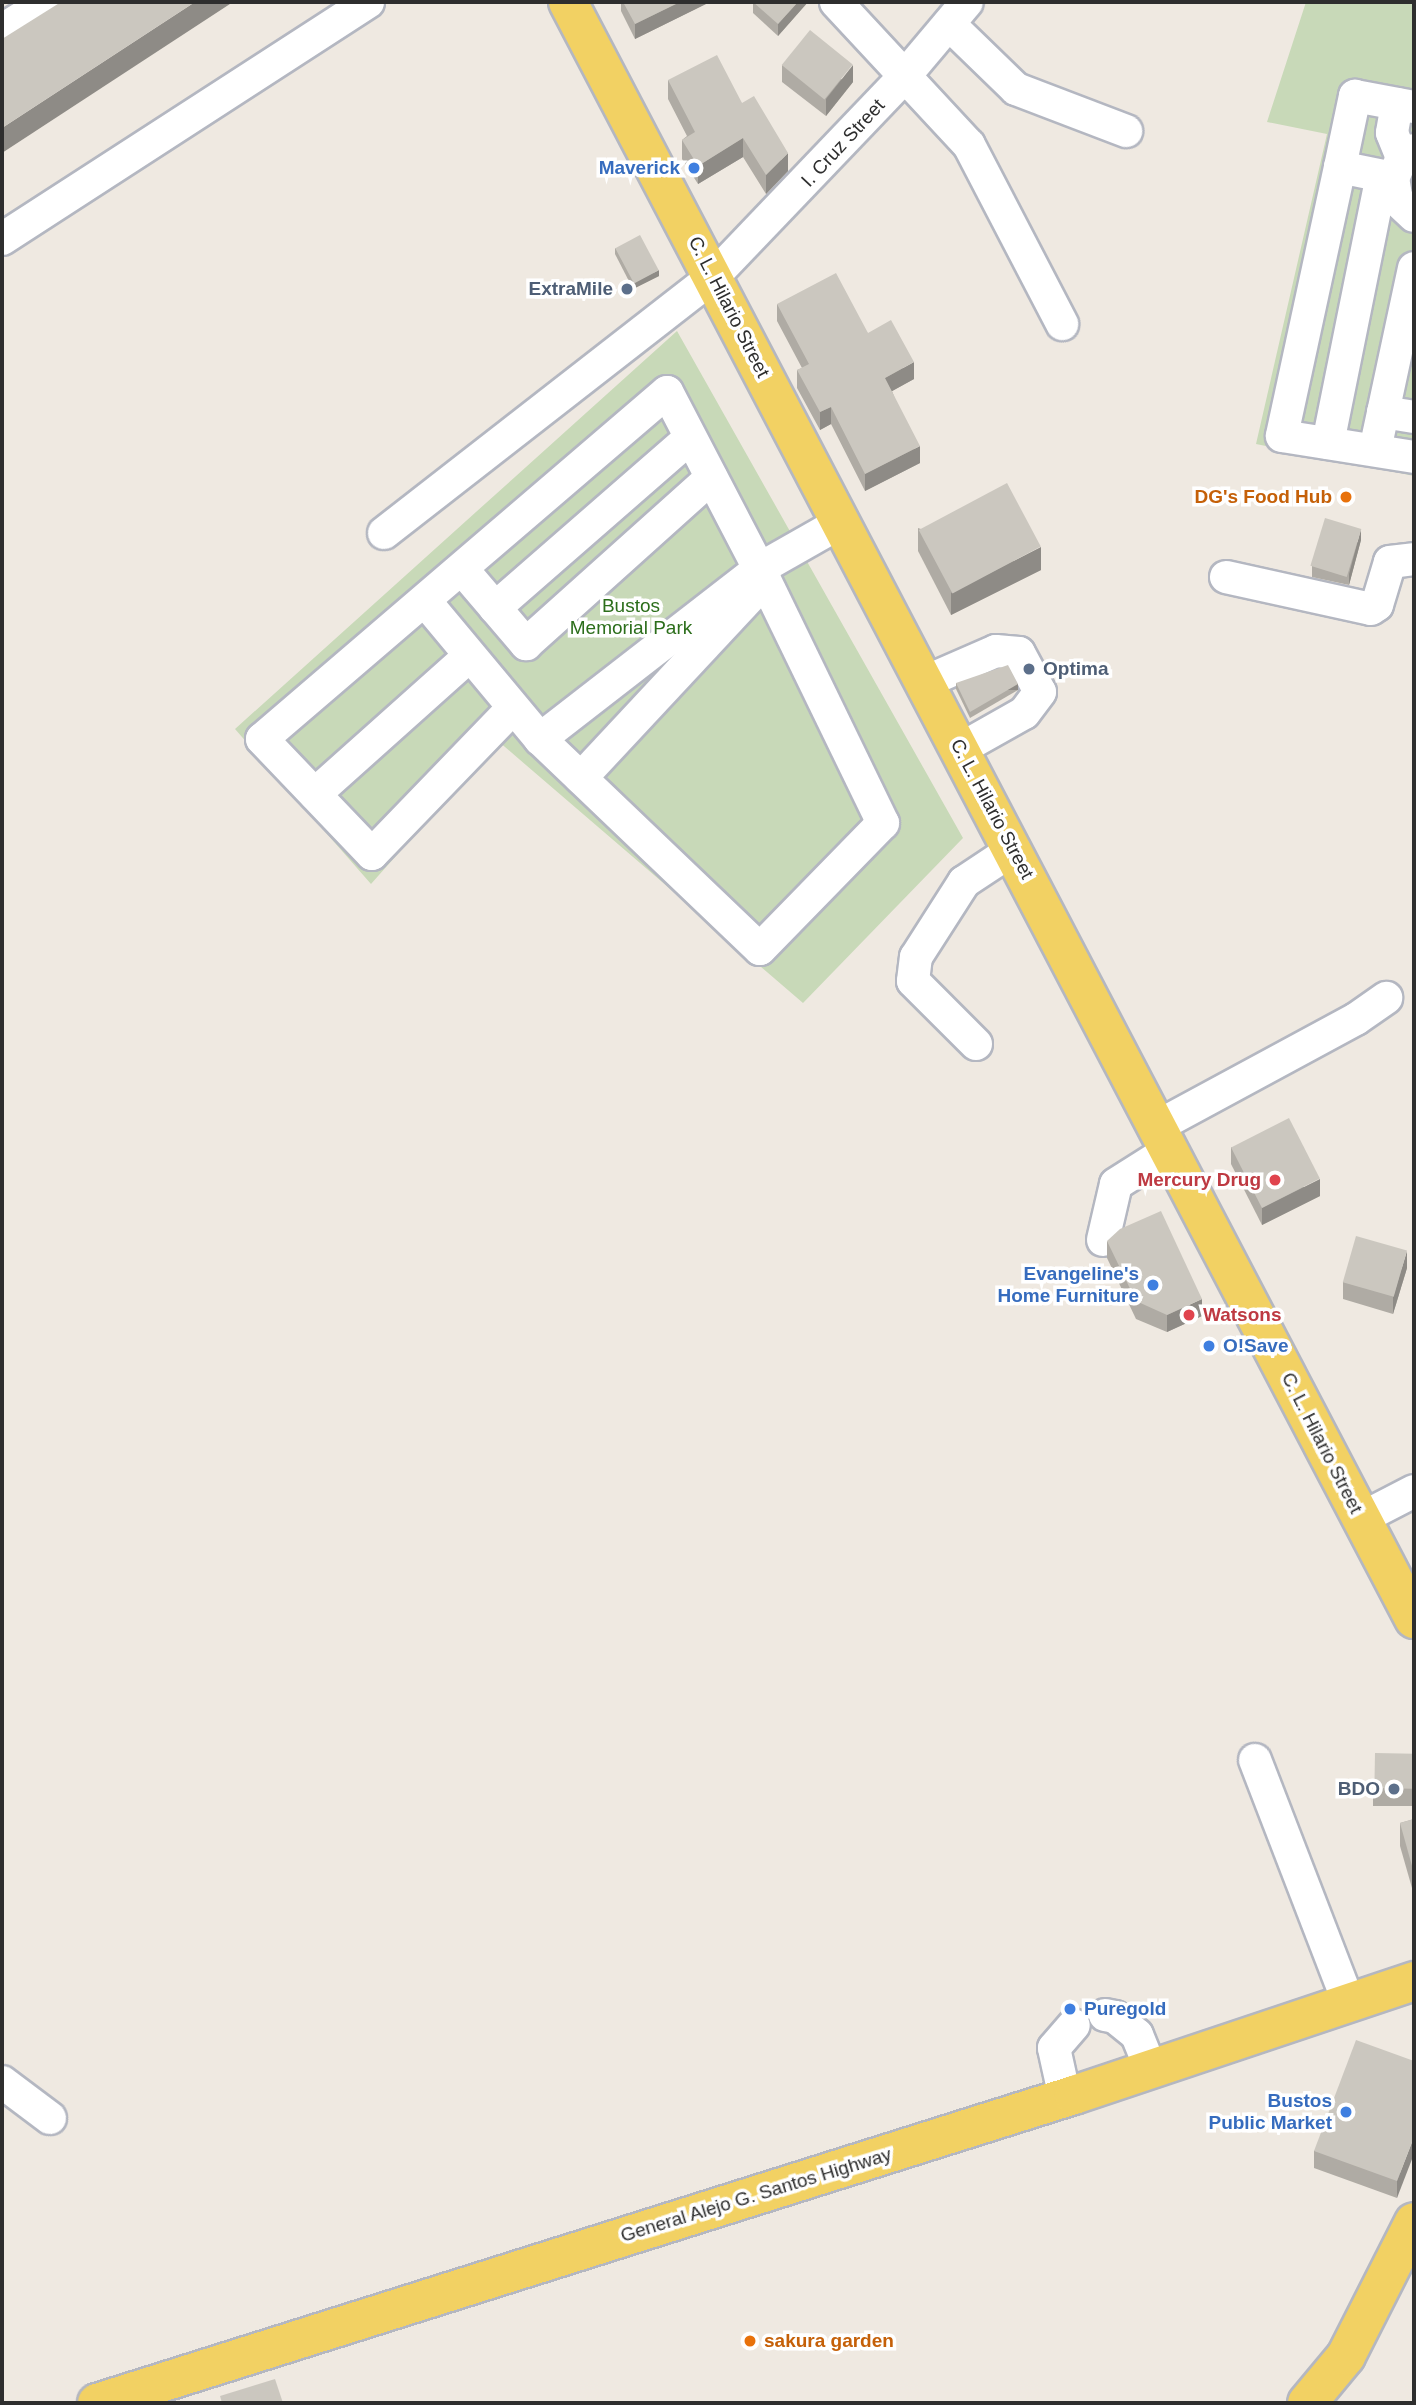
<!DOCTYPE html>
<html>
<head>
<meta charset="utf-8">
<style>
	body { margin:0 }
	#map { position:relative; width:1416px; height:2405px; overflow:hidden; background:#efe9e1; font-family:Arial,sans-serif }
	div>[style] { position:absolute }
	.cemetery>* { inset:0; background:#c8d9b8 }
	.roads { filter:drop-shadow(2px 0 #b4b7c1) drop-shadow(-2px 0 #b4b7c1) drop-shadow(0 2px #b4b7c1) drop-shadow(0 -2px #b4b7c1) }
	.minor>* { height:32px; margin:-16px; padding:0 16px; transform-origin:16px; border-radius:16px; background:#fff }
	.major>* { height:38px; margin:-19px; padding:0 19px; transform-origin:19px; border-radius:19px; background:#f2d163 }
	.wall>* { inset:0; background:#afaba4 }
	.shaded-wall>* { inset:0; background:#8e8b86; transform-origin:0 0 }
	.building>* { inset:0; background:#cbc7bf; transform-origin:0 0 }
	.dots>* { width:19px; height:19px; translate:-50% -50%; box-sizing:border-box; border:4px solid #fff; border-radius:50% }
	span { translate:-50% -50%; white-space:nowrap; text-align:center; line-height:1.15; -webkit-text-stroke:7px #fff; paint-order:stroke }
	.street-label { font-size:19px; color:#2e2e2e }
	.shop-label { font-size:19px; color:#366cbe; font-weight:700 }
	.right { translate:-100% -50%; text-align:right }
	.left { translate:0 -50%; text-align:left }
	.service-label { font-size:19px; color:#4e5e75; font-weight:700 }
	.food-label { font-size:19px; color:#c56008; font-weight:700 }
	.park-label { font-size:19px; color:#2c6e1b }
	.health-label { font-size:19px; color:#be3a42; font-weight:700 }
	.frame { position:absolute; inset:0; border:4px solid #2e2e2e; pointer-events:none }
</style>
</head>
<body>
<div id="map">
	<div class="cemetery">
		<div style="clip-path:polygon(1306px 2px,1414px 2px,1414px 476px,1256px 444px,1327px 134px,1267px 122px)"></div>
		<div style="clip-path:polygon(677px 331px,963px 838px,803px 1003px,498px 741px,371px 884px,235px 729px)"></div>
	</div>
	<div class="roads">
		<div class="minor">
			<div style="left:836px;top:2px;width:195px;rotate:47.1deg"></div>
			<div style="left:969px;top:145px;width:202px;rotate:62.5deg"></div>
			<div style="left:949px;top:24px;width:93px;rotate:44.1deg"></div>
			<div style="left:1016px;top:89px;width:118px;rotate:20.9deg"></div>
			<div style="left:2px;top:30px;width:53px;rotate:-31.9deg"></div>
			<div style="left:1397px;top:104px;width:29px;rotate:100deg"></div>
			<div style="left:1392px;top:133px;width:27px;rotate:68deg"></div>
			<div style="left:1414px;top:150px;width:14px;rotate:146deg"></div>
			<div style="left:1402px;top:158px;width:22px;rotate:114deg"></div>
			<div style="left:1393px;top:178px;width:22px;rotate:80deg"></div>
			<div style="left:1397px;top:200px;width:23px;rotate:43deg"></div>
			<div style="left:1340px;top:167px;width:73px;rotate:-78.1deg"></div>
			<div style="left:1355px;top:96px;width:60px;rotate:10.6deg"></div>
			<div style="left:1393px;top:178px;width:54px;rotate:-168.3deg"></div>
			<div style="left:1340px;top:167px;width:275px;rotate:102.2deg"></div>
			<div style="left:1282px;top:436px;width:134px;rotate:9deg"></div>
			<div style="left:2px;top:239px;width:436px;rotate:-32.9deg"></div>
			<div style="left:1383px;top:412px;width:31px;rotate:9deg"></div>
			<div style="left:1328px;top:443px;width:272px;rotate:-78.6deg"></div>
			<div style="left:1375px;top:450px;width:186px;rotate:-77.9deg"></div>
			<div style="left:384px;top:533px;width:415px;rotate:-37.9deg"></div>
			<div style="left:712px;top:278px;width:277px;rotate:-46.3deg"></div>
			<div style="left:903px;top:78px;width:99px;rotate:-49.9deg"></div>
			<div style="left:462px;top:569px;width:99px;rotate:49.5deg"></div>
			<div style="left:526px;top:644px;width:249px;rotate:-41.9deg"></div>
			<div style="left:1226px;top:577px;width:148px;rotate:12.4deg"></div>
			<div style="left:1371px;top:609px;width:7px;rotate:-34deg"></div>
			<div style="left:1377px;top:605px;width:45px;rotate:-73.2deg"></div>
			<div style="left:1390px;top:562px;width:24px;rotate:-7deg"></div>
			<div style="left:425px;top:601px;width:180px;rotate:50.2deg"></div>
			<div style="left:540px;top:739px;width:304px;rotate:43.7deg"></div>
			<div style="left:760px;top:949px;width:176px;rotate:-45.7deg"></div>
			<div style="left:883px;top:823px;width:270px;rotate:-115.9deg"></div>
			<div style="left:765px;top:580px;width:212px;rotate:-117.5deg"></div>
			<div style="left:667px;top:392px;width:533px;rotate:139.41deg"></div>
			<div style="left:262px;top:739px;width:159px;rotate:46.3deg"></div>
			<div style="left:372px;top:854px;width:202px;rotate:-46deg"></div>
			<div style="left:495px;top:608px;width:259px;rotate:-41.1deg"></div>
			<div style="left:925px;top:682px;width:77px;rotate:-23.6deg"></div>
			<div style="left:996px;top:651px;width:23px;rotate:5deg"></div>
			<div style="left:1019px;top:653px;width:44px;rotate:61.7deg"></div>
			<div style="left:1040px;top:692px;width:26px;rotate:127deg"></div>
			<div style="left:1024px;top:713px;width:73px;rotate:150.6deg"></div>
			<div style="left:540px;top:739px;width:277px;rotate:-37.8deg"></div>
			<div style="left:759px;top:569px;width:93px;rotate:-29.6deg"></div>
			<div style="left:581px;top:778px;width:258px;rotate:-47deg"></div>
			<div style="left:315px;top:794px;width:205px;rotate:-41.8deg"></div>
			<div style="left:976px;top:1044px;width:89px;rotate:-135deg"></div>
			<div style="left:913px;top:981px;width:24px;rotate:-83deg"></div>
			<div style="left:916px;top:957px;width:89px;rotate:-57.4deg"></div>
			<div style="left:964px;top:882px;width:60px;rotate:-33.4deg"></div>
			<div style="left:1158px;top:1126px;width:225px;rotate:-28.4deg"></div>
			<div style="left:1356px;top:1019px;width:37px;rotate:-35deg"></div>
			<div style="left:1103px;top:1240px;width:57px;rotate:-76.9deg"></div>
			<div style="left:1116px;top:1184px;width:64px;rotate:-32.2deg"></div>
			<div style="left:1360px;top:1519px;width:61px;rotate:-27.4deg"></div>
			<div style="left:1255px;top:1760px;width:261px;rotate:68.9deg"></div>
			<div style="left:1105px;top:2015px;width:10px;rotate:11deg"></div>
			<div style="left:1115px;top:2017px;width:28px;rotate:39deg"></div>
			<div style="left:1137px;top:2035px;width:37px;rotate:68deg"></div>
			<div style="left:2px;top:2082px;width:60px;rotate:36.9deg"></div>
			<div style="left:1065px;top:2098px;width:51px;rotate:-102.4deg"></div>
			<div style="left:1054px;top:2048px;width:30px;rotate:-49deg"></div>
		</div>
		<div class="major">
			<div style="left:568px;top:2px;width:1825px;rotate:62.38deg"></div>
			<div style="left:97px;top:2403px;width:1024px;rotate:-17.5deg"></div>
			<div style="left:1074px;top:2095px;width:359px;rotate:-18.5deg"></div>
			<div style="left:1307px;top:2403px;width:61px;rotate:-50.3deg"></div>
			<div style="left:1346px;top:2356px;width:150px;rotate:-63.1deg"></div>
		</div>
	</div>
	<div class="wall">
		<div style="clip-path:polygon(621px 2px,710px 2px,635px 39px,621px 11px)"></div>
		<div style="clip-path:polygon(753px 2px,808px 2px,778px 36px,753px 13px)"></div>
		<div style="clip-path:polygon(782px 65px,853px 82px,826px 116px,782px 82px)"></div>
		<div style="clip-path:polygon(668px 80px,742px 103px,788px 171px,766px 194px,743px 157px,698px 184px,682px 159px,682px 140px,687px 136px,668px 99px)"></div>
		<div style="clip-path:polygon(1414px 166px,1414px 191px,1412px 180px,1412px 169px)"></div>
		<div style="clip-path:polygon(615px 248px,659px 276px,633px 289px,615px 254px)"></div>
		<div style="clip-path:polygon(777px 304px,868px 333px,914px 379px,892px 391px,920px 463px,865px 491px,831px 424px,820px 430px,797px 388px,797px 370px,802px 368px,777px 321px)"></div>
		<div style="clip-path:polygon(918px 528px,1041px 570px,951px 615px,918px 551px)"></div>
		<div style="clip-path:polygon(1361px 540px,1349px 585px,1312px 577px,1312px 566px)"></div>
		<div style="clip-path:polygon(956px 683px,1018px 690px,970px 718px,956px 689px)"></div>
		<div style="clip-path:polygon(1231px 1147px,1320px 1196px,1262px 1225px,1231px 1164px)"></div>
		<div style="clip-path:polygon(1107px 1241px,1202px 1316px,1167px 1332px,1136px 1319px,1107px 1258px)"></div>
		<div style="clip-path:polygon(1407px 1268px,1393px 1314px,1343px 1299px,1343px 1282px)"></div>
		<div style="clip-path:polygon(1414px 1754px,1414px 1806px,1373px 1806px,1373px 1788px)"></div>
		<div style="clip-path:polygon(1414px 1819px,1414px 1895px,1400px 1846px,1400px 1823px)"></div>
		<div style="clip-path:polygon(1414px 2061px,1397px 2198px,1314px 2168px,1314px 2151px)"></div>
	</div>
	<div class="shaded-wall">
		<div style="clip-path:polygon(195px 2px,233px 2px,2px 153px,2px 128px)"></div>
		<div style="clip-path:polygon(680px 2px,710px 2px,635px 39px,635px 24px)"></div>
		<div style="clip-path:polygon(798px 2px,808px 2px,778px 36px,778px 24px)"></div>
		<div style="clip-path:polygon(853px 65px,853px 82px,826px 116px,826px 99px)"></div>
		<div style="clip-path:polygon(743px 138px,743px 157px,698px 184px,698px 166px)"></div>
		<div style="clip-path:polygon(788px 153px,788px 171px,766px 194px,766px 175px)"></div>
		<div style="clip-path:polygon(659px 270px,659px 276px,633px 289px,633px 283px)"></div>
		<div style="clip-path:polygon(914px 362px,914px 379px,885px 395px,885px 378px)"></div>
		<div style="clip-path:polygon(831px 407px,831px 424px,820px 430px,820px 412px)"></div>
		<div style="clip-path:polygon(920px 446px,920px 463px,865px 491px,865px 474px)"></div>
		<div style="clip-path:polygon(1361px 529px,1361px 540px,1349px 585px,1349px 574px)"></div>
		<div style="clip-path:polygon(1041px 547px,1041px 570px,951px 615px,951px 593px)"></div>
		<div style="left:1018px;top:684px;width:6px;height:56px;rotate:90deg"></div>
		<div style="clip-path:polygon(1320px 1179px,1320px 1196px,1262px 1225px,1262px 1208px)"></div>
		<div style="clip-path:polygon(1407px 1251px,1407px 1268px,1393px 1314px,1393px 1297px)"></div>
		<div style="clip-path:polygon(1202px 1299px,1202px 1316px,1167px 1332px,1167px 1315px)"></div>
		<div style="clip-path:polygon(1414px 2137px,1414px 2154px,1397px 2198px,1397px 2181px)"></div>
	</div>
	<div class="building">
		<div style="clip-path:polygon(61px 2px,195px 2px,2px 128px,2px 39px)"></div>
		<div style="clip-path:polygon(623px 2px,680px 2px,635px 24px)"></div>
		<div style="clip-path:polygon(753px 2px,798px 2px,778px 24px)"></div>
		<div style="left:810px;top:30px;width:55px;height:45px;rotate:39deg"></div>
		<div style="clip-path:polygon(717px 55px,742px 103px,754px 96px,788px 153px,766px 175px,743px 138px,698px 166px,682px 140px,695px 132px,668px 80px)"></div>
		<div style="clip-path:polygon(1414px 166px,1414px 179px,1412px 169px)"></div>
		<div style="left:640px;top:235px;width:40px;height:28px;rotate:62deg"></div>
		<div style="clip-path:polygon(836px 273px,868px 333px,891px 320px,914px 362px,885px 378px,920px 446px,865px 474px,831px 407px,820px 412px,797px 370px,809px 364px,777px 304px)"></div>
		<div style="left:1007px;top:483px;width:72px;height:100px;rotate:62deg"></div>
		<div style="left:1325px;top:518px;width:38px;height:50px;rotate:17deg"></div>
		<div style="clip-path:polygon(1008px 665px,1018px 684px,970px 712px,956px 683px)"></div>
		<div style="left:1289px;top:1118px;width:68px;height:65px;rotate:63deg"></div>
		<div style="clip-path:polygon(1161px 1211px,1202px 1299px,1167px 1315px,1136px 1301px,1107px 1241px,1120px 1229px)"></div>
		<div style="left:1356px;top:1236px;width:53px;height:48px;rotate:16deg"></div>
		<div style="left:1375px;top:1753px;width:39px;height:35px;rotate:1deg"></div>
		<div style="clip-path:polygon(1414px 1819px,1414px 1873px,1400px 1823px)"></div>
		<div style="clip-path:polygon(1356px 2040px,1414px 2061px,1414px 2137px,1397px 2181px,1314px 2151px)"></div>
		<div style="clip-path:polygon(275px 2379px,283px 2403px,222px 2403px,220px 2396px)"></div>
	</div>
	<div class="dots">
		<div style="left:694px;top:168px;background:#3f7fe0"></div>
		<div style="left:627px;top:289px;background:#5c6f8a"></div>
		<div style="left:1346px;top:497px;background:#e8710a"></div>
		<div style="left:1029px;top:669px;background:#5c6f8a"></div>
		<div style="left:1275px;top:1180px;background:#e0444e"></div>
		<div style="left:1153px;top:1285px;background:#3f7fe0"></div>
		<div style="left:1189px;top:1315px;background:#e0444e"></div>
		<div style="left:1209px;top:1346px;background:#3f7fe0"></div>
		<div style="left:1394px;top:1789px;background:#5c6f8a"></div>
		<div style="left:1070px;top:2009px;background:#3f7fe0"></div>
		<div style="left:1346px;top:2112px;background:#3f7fe0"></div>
		<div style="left:750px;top:2341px;background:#e8710a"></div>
	</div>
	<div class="street-label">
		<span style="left:843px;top:143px;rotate:-47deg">I. Cruz Street</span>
		<span style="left:729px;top:307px;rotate:63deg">C. L. Hilario Street</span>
		<span style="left:992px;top:809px;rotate:62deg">C. L. Hilario Street</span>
		<span style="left:1322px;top:1443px;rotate:63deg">C. L. Hilario Street</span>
		<span style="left:756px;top:2195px;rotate:-17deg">General Alejo G. Santos Highway</span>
	</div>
	<div class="shop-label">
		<span class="right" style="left:680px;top:168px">Maverick</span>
		<span class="right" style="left:1139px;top:1285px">Evangeline's<br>Home Furniture</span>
		<span class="left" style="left:1223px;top:1346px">O!Save</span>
		<span class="left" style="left:1084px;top:2009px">Puregold</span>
		<span class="right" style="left:1332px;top:2112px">Bustos<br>Public Market</span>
	</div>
	<div class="service-label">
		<span class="right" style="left:613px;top:289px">ExtraMile</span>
		<span class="left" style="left:1043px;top:669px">Optima</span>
		<span class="right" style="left:1380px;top:1789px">BDO</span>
	</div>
	<div class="food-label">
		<span class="right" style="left:1332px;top:497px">DG's Food Hub</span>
		<span class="left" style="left:764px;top:2341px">sakura garden</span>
	</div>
	<div class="park-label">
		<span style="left:631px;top:617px">Bustos<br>Memorial Park</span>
	</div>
	<div class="health-label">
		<span class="right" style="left:1261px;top:1180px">Mercury Drug</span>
		<span class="left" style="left:1203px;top:1315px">Watsons</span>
	</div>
	<div class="frame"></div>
</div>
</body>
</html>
